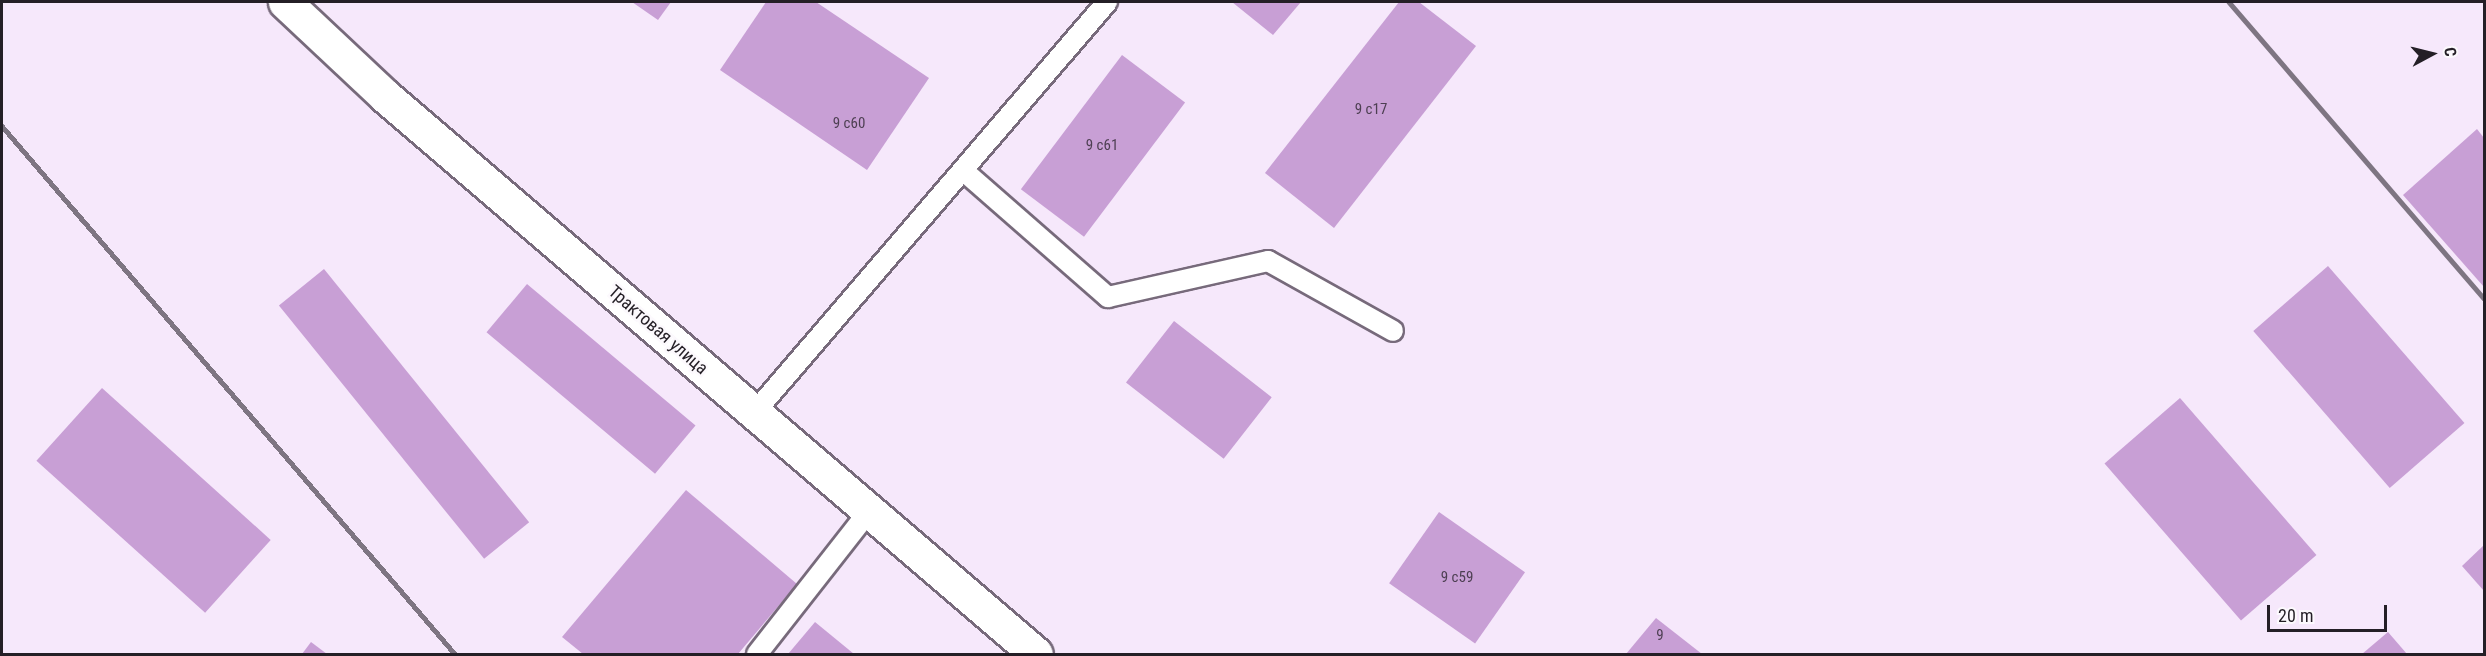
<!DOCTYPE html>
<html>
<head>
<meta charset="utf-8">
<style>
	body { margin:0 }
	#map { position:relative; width:2486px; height:656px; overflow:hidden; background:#f6e8fb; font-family:"Roboto Condensed",sans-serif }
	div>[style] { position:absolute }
	.building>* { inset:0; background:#c89fd5; transform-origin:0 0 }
	.roads { filter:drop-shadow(2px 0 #776a7b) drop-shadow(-2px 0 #776a7b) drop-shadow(0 2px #776a7b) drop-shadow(0 -2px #776a7b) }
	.lane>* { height:20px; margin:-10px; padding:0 10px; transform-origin:10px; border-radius:10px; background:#fff }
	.secondary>* { height:33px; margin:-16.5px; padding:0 16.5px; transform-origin:16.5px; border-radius:16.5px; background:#fff }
	.rail>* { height:4.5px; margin:-2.25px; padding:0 2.25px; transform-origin:2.25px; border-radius:2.25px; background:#7e7582 }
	span { translate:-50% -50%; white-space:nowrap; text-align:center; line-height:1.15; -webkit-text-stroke:5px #fcf9fd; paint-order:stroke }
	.number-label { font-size:15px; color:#4d3f52 }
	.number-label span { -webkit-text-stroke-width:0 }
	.street-label { font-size:18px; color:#241f26 }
	.frame { position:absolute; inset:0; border:3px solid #241f26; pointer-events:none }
	.north { position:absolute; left:2402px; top:24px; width:60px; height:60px; -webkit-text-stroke:4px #fcf9fd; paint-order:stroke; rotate:83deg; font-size:16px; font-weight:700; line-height:24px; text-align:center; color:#241f26 }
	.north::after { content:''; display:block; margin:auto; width:21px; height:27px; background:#241f26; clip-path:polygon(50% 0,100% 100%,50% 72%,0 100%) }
	.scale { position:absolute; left:2267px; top:605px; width:120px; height:27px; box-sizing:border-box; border:3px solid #241f26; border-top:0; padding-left:8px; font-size:18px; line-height:21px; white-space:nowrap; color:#241f26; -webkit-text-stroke:4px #fcf9fd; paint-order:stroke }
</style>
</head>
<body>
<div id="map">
	<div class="building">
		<div style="clip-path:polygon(632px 2px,671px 2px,658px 20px)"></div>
		<div style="clip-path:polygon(766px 2px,816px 2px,929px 78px,867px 170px,720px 70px)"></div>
		<div style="clip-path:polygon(1232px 2px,1301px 2px,1273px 35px)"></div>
		<div style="clip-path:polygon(1399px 2px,1419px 2px,1476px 46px,1334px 228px,1265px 173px)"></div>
		<div style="left:1122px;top:55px;width:79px;height:168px;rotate:37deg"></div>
		<div style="clip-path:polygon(2477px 129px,2484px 138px,2484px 287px,2403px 195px)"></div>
		<div style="left:2328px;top:266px;width:208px;height:99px;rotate:49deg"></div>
		<div style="left:324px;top:269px;width:326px;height:58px;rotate:51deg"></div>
		<div style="left:527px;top:284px;width:220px;height:63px;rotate:40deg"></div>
		<div style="left:1174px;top:321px;width:124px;height:78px;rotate:38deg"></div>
		<div style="left:102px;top:388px;width:227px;height:98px;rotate:42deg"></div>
		<div style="left:2180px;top:398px;width:208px;height:100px;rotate:49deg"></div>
		<div style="clip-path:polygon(686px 490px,797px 584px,738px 654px,583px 654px,562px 637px)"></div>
		<div style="left:1439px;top:512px;width:105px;height:87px;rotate:35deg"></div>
		<div style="clip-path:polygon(2484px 545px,2484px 591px,2462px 566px)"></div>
		<div style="clip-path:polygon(1656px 618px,1702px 654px,1626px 654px)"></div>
		<div style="clip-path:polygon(815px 622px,854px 654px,788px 654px)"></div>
		<div style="clip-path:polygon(2388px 632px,2407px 654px,2362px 654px)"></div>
		<div style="clip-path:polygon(311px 642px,327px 654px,302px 654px)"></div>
	</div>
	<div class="roads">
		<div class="lane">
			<div style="left:965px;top:172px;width:190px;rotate:41.2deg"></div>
			<div style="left:1108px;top:297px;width:164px;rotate:-12.7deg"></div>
			<div style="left:1268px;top:261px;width:143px;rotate:29.2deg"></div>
			<div style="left:754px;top:413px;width:542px;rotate:-49.34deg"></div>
			<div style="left:757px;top:654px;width:182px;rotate:-51.9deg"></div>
		</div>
		<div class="secondary">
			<div style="left:285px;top:2px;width:137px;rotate:43.2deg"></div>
			<div style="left:385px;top:96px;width:857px;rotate:40.6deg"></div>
		</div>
	</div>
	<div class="rail">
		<div style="left:2229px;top:2px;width:391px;rotate:49.3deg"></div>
		<div style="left:2px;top:126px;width:696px;rotate:49.37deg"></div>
	</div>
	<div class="number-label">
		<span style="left:1371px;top:110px">9 с17</span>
		<span style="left:849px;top:124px">9 с60</span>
		<span style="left:1102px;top:146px">9 с61</span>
		<span style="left:1457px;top:578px">9 c59</span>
		<span style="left:1660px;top:636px">9</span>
	</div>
	<div class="street-label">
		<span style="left:658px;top:330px;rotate:41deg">Трактовая улица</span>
	</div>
	<div class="frame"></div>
	<div class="north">С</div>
	<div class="scale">20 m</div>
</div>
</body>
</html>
